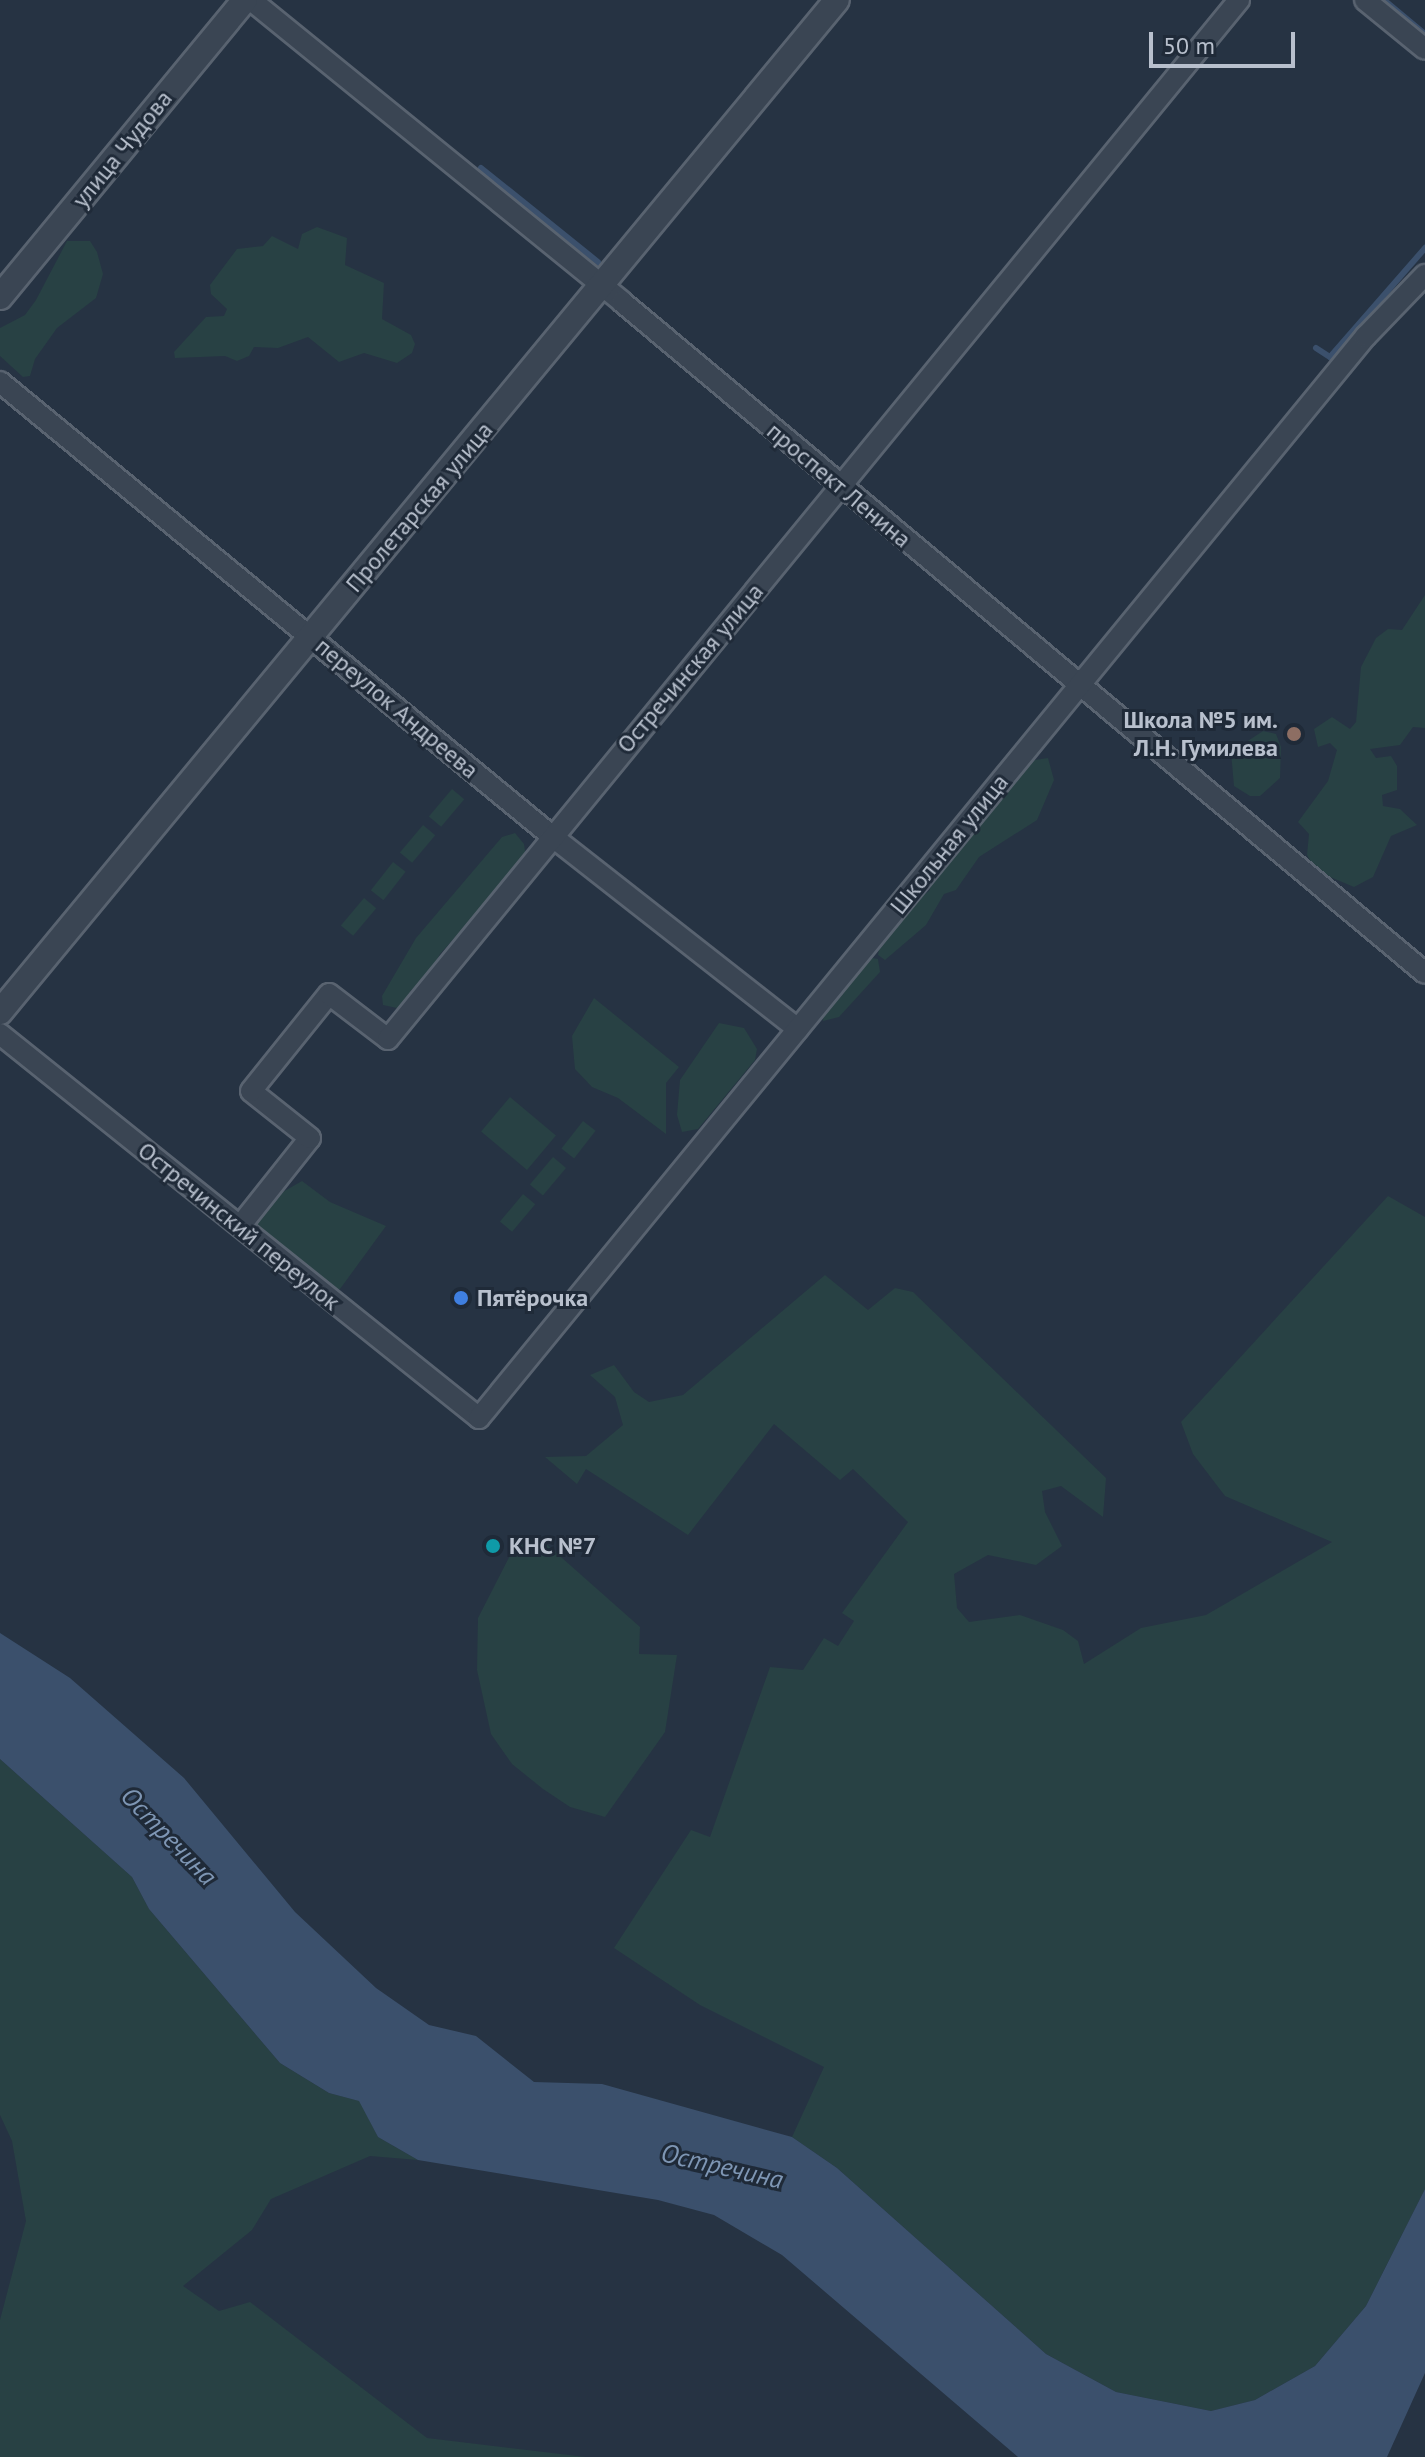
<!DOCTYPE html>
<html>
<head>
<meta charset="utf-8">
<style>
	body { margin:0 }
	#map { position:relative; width:1425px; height:2457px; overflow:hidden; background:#263343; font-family:"PT Sans",sans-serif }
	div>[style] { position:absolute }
	.green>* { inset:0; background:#284144; transform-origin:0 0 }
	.water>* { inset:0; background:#3b506c }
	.stream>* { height:6px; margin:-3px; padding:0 3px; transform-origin:3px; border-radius:3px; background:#3b506c }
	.roads { filter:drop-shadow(2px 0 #596370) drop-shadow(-2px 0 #596370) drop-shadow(0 2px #596370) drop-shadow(0 -2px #596370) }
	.minor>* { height:20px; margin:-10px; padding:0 10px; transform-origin:10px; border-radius:10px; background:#3a4553 }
	.tertiary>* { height:24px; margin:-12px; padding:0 12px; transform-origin:12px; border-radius:12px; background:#3a4553 }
	.dots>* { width:22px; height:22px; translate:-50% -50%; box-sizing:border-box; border:4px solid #1f2a38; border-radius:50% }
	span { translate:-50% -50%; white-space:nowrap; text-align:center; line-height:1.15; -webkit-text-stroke:6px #1f2a38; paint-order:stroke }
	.street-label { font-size:24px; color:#b8c0cd }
	.poi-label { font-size:24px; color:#b8c0cd; font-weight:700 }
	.right { translate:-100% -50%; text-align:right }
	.left { translate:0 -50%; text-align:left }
	.water-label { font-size:26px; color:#7e96b4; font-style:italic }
	.scale { position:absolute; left:1149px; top:32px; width:146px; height:36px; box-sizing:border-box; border:4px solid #b8c0cd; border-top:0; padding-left:10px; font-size:24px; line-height:28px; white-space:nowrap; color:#b8c0cd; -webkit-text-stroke:6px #1f2a38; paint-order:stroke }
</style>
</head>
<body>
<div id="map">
	<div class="green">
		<div style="clip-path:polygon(317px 227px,347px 238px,345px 265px,384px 283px,382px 319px,411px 335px,415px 344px,412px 353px,397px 363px,364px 353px,339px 362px,308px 337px,278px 348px,254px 347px,249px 356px,237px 361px,225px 356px,175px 358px,174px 352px,206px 317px,224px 316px,227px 309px,211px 294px,210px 285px,237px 249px,263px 246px,272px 236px,298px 249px,302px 234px)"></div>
		<div style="clip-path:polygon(67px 241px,90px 241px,97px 252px,103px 274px,96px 298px,57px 328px,35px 359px,30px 376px,23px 377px,0 356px,0 328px,25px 315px,36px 300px)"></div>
		<div style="clip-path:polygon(1425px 595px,1425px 728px,1413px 727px,1400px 745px,1370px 749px,1376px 758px,1391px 756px,1397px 766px,1397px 790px,1382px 795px,1383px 806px,1400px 809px,1417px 825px,1391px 836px,1373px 877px,1354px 887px,1316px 871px,1307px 855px,1309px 834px,1298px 822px,1328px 781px,1337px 750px,1330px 743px,1318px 747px,1314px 729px,1332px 717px,1350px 729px,1356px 722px,1361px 667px,1376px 638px,1388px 629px,1402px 630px)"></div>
		<div style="clip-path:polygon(1263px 731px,1276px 734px,1281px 747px,1280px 778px,1260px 796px,1250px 796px,1234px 786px,1231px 752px)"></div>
		<div style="clip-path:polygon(1048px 758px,1054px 780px,1037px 820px,979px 857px,956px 890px,944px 894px,926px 925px,885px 960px,878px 955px,880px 943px,903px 919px,905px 909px,929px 891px,939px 866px,956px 854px,1011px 787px,1013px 775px,1035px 760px)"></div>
		<div style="left:452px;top:789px;width:16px;height:36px;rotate:40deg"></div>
		<div style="left:423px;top:825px;width:16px;height:36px;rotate:40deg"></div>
		<div style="clip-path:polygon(515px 833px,524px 844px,526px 858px,440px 954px,424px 984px,411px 990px,406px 1003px,397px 1008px,383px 1005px,382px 996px,416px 938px,502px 837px)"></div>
		<div style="left:393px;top:862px;width:16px;height:36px;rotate:38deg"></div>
		<div style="left:364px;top:898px;width:16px;height:36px;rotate:40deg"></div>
		<div style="clip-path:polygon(872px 958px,878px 959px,880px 972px,839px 1017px,823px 1021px,824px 1011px)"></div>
		<div style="clip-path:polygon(594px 998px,679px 1067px,666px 1083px,666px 1134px,618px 1098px,592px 1087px,575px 1069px,572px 1036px)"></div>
		<div style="clip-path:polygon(719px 1023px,744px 1028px,757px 1049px,755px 1060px,698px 1129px,682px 1132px,677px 1115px,680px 1080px)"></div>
		<div style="left:510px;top:1097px;width:60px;height:45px;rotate:40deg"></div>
		<div style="left:583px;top:1121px;width:16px;height:35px;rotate:38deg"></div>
		<div style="left:553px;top:1157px;width:17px;height:36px;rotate:40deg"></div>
		<div style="clip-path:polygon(302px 1181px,330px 1202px,386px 1226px,340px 1289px,324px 1289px,273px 1247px,253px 1222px,267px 1201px)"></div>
		<div style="left:523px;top:1194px;width:16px;height:36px;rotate:40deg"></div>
		<div style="clip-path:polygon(1388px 1196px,1425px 1217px,1425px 2189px,1366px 2306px,1315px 2366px,1255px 2400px,1211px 2411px,1116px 2392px,1046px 2354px,837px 2168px,792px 2137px,824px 2067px,700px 2005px,614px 1948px,691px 1830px,710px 1837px,770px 1667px,803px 1670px,824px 1638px,838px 1646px,854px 1621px,842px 1613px,908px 1522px,853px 1469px,840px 1480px,774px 1424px,688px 1535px,586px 1469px,577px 1484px,545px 1457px,586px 1456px,623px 1425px,615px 1397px,590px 1375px,614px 1365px,634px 1392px,649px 1402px,683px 1395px,825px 1275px,868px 1310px,895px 1288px,913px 1292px,1106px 1478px,1103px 1517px,1061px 1486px,1042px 1491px,1045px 1512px,1062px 1546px,1036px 1565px,988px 1555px,954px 1574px,957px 1608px,969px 1622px,1020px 1615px,1063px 1630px,1078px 1641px,1084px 1664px,1141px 1628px,1206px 1615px,1332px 1542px,1225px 1496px,1193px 1454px,1181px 1422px)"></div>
		<div style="clip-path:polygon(520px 1536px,544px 1542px,640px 1627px,639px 1654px,677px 1655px,665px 1732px,605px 1817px,570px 1807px,543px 1789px,512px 1764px,491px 1734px,477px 1670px,478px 1618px)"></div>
		<div style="clip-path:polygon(0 1759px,132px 1877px,149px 1909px,280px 2063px,329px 2093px,360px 2101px,378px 2137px,418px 2160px,370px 2156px,271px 2199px,252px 2230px,183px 2286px,219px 2311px,250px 2302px,427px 2438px,586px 2457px,0 2457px,0 2320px,26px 2221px,12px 2141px,0 2115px)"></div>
	</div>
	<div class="water">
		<div style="clip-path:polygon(0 1633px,70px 1678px,184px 1778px,295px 1912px,376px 1988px,429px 2025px,476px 2036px,534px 2082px,602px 2084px,792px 2137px,837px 2168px,1046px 2354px,1116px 2392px,1211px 2411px,1255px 2400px,1315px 2366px,1366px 2306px,1425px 2189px,1425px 2373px,1387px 2457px,1018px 2457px,782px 2255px,714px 2215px,658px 2200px,418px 2160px,378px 2137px,359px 2101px,329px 2093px,280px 2063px,149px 1909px,132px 1877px,0 1759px)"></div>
	</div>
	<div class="stream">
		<div style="left:1384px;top:0;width:53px;rotate:39.7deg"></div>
		<div style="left:481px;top:168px;width:150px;rotate:38.8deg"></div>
		<div style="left:1316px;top:348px;width:17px;rotate:33deg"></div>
		<div style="left:1330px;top:357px;width:145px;rotate:-48.9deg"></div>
	</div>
	<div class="roads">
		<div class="minor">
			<div style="left:251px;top:0;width:478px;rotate:39.1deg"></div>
			<div style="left:622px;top:302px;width:1046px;rotate:39.88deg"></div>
			<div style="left:1365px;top:0;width:77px;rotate:39.2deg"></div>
			<div style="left:0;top:382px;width:716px;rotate:39.45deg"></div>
			<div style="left:553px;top:837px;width:311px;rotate:38.1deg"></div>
			<div style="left:0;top:1034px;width:614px;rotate:38.72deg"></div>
			<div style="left:479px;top:1418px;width:1399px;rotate:-50.66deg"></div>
			<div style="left:1366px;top:336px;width:85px;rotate:-46deg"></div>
			<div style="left:240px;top:1226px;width:112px;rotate:-51.5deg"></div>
			<div style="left:310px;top:1138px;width:75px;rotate:-141.5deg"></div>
			<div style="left:251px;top:1091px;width:124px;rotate:-51.2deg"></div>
			<div style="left:329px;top:994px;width:74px;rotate:37.3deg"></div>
			<div style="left:388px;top:1039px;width:1343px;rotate:-50.68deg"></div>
		</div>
		<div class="tertiary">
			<div style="left:0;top:297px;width:385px;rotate:-50.5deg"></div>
			<div style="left:0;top:1012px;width:1313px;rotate:-50.41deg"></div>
		</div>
	</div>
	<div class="dots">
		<div style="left:1294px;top:734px;background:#8d6e63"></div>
		<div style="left:461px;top:1298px;background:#3f7fe0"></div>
		<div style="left:493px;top:1546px;background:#0f9aa8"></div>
	</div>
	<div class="street-label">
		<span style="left:122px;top:149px;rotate:-51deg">улица Чудова</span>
		<span style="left:839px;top:485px;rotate:40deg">проспект Ленина</span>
		<span style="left:419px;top:507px;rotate:-50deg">Пролетарская улица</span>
		<span style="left:690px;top:668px;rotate:-50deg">Остречинская улица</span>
		<span style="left:397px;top:708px;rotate:40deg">переулок Андреева</span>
		<span style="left:949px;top:844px;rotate:-51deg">Школьная улица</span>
		<span style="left:239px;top:1226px;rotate:39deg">Остречинский переулок</span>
	</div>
	<div class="poi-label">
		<span class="right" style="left:1278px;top:734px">Школа №5 им.<br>Л.Н. Гумилева</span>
		<span class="left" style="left:477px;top:1298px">Пятёрочка</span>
		<span class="left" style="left:509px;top:1546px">КНС №7</span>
	</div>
	<div class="water-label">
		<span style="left:169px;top:1836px;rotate:46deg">Остречина</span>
		<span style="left:722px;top:2166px;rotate:13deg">Остречина</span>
	</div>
	<div class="scale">50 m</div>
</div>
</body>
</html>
